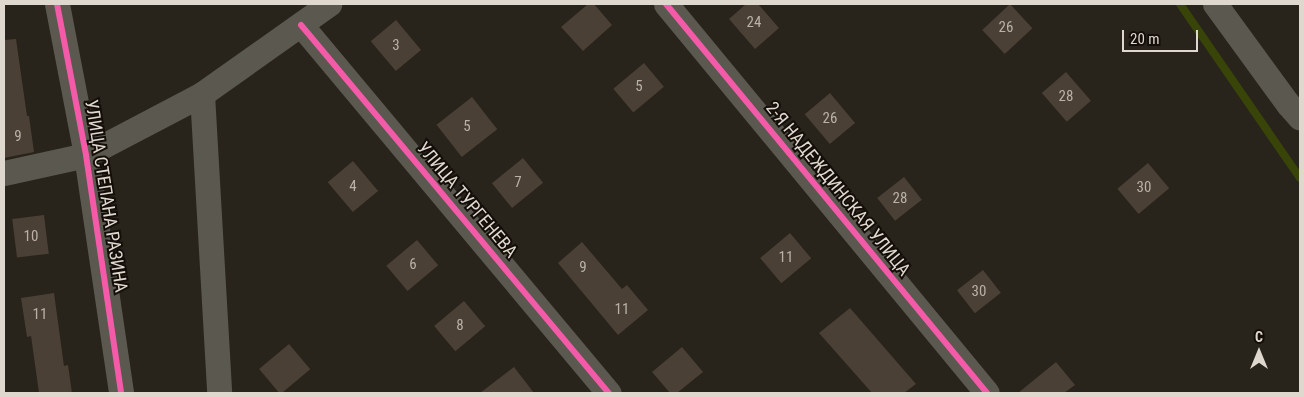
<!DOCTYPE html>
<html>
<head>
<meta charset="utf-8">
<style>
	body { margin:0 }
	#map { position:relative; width:1304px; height:397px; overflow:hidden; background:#28231b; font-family:"Roboto Condensed",sans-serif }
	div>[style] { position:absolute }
	.stream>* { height:8px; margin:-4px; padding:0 4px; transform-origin:4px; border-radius:4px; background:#394508 }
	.building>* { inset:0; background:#4a4035; transform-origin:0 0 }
	.minor>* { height:25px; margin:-12.5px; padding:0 12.5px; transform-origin:12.5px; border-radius:12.5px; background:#5a584f }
	.cycleway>* { height:6px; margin:-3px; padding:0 3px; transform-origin:3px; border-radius:3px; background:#f35aa7 }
	span { translate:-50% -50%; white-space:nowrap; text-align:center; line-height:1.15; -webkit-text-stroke:4px #130e08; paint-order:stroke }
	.number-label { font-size:15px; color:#bab2a8 }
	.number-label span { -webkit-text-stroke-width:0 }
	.street-label { font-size:18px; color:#dfd8cf }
	.frame { position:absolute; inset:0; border:5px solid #dfd8cf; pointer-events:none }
	.north { position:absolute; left:1234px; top:327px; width:50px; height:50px; -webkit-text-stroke:4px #130e08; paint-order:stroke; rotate:0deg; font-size:14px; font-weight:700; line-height:20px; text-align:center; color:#dfd8cf }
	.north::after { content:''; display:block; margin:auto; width:18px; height:22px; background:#dfd8cf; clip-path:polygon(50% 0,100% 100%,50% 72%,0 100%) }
	.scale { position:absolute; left:1122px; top:30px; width:76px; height:22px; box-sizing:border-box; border:2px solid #dfd8cf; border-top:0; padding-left:6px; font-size:15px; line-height:18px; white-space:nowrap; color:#dfd8cf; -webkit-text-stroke:4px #130e08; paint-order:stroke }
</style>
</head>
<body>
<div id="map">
	<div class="stream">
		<div style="left:1180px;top:4px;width:211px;rotate:55.4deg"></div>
	</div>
	<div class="building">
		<div style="clip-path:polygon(588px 4px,594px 4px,612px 25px,583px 51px,561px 27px)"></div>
		<div style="clip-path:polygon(746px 4px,758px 4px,779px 28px,755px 49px,729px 19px)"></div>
		<div style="left:1010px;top:4px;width:33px;height:38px;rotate:47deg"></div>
		<div style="left:396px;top:20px;width:39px;height:33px;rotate:50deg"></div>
		<div style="clip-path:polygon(16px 39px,27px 116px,29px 116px,34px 152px,4px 158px,4px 40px)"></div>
		<div style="left:644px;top:63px;width:31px;height:40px;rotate:50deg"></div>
		<div style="left:1066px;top:72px;width:38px;height:32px;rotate:49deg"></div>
		<div style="left:830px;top:93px;width:39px;height:33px;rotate:50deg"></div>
		<div style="left:472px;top:97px;width:41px;height:45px;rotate:52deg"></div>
		<div style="left:523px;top:158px;width:32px;height:40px;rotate:51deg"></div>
		<div style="left:353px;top:161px;width:39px;height:33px;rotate:50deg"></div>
		<div style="left:1148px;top:163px;width:33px;height:40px;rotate:50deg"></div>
		<div style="left:904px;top:177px;width:29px;height:34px;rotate:52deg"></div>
		<div style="left:44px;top:215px;width:39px;height:32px;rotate:83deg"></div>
		<div style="left:790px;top:233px;width:33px;height:39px;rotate:50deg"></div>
		<div style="left:417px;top:240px;width:33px;height:40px;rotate:50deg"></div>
		<div style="clip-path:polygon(582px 242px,622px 289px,627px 285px,648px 310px,618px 335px,558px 263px)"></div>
		<div style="left:983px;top:270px;width:29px;height:33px;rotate:52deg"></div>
		<div style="clip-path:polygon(54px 293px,64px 366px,68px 365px,72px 393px,39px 393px,31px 336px,27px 337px,21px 298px)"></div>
		<div style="left:464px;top:301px;width:33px;height:39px;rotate:50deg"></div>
		<div style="clip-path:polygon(850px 308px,916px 384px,904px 393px,872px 393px,819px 333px)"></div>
		<div style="left:289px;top:344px;width:33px;height:39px;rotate:50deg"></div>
		<div style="clip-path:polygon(682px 347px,703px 372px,677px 393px,670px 393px,652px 372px)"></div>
		<div style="clip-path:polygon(1056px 362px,1075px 385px,1064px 393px,1018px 393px)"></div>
		<div style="clip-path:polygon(514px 367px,534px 393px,480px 393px)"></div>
	</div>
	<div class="minor">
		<div style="left:57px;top:4px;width:154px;rotate:79.1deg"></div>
		<div style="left:86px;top:155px;width:241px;rotate:81.6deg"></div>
		<div style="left:666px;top:4px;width:504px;rotate:50.47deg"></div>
		<div style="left:1215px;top:4px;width:124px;rotate:53.9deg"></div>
		<div style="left:1288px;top:104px;width:18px;rotate:49deg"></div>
		<div style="left:301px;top:25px;width:480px;rotate:50.1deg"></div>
		<div style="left:202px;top:94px;width:299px;rotate:86.7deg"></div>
		<div style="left:4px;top:173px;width:84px;rotate:-12.4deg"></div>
		<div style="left:86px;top:155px;width:131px;rotate:-27.7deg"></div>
		<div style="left:202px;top:94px;width:156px;rotate:-35.3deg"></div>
	</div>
	<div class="cycleway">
		<div style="left:57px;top:4px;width:154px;rotate:79.1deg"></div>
		<div style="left:86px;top:155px;width:241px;rotate:81.6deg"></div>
		<div style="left:666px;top:4px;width:504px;rotate:50.47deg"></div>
		<div style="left:301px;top:25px;width:480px;rotate:50.1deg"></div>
	</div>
	<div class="number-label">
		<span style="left:754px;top:23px">24</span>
		<span style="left:1006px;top:28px">26</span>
		<span style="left:396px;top:46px">3</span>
		<span style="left:639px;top:87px">5</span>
		<span style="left:1066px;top:97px">28</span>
		<span style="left:830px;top:119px">26</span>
		<span style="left:467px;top:127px">5</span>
		<span style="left:18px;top:137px">9</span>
		<span style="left:518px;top:183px">7</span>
		<span style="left:353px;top:187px">4</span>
		<span style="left:1144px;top:188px">30</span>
		<span style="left:900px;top:199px">28</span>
		<span style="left:31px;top:237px">10</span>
		<span style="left:786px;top:258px">11</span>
		<span style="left:413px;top:265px">6</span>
		<span style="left:583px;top:268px">9</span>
		<span style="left:979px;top:292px">30</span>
		<span style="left:622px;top:310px">11</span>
		<span style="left:40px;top:315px">11</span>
		<span style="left:460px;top:326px">8</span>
	</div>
	<div class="street-label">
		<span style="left:838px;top:189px;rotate:51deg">2-Я НАДЕЖДИНСКАЯ УЛИЦА</span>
		<span style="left:106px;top:196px;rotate:81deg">УЛИЦА СТЕПАНА РАЗИНА</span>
		<span style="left:467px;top:200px;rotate:50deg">УЛИЦА ТУРГЕНЕВА</span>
	</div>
	<div class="frame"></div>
	<div class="north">С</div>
	<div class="scale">20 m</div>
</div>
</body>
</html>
